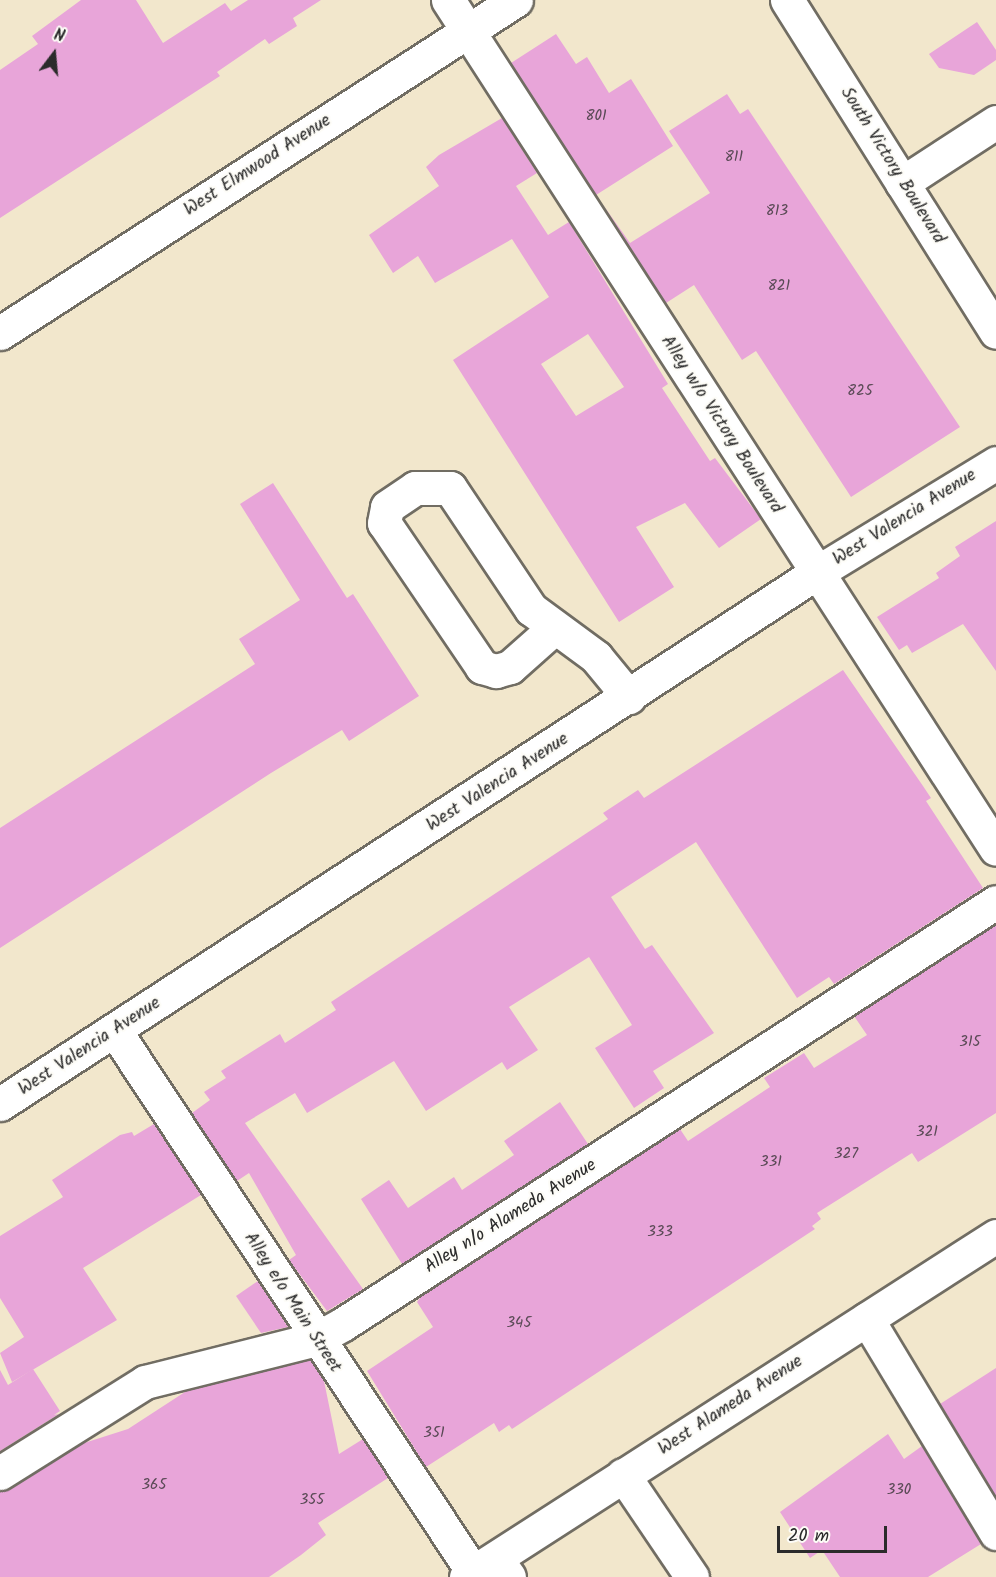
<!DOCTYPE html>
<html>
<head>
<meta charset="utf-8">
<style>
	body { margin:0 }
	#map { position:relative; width:996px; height:1577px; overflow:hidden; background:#f2e7cc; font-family:Kalam,sans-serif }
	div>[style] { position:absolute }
	.building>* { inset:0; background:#e8a5d9 }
	.roads { filter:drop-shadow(2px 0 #716d63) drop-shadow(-2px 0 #716d63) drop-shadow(0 2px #716d63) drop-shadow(0 -2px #716d63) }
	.minor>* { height:33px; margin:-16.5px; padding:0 16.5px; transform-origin:16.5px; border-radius:16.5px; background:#fff }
	.major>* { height:33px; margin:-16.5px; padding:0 16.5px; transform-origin:16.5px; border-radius:16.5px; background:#fff }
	span { translate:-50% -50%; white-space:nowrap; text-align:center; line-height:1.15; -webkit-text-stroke:4.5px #fdfcf7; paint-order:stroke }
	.number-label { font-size:15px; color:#5a4a56 }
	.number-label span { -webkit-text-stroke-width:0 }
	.street-label { font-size:18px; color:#2b2b2b }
	.north { position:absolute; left:24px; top:24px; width:60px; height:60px; -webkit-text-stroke:4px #fdfcf7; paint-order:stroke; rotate:16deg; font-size:16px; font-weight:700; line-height:24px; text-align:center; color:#2b2b2b }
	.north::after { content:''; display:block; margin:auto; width:21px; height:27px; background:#2b2b2b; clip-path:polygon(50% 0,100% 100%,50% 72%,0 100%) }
	.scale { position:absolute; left:777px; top:1526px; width:110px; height:27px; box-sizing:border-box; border:3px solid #2b2b2b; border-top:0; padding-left:8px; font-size:18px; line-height:21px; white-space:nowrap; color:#2b2b2b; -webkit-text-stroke:4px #fdfcf7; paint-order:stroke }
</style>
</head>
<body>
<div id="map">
	<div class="building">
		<div style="clip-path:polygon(81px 0,136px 0,163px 43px,225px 3px,231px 11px,248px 0,321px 0,293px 18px,297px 26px,269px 44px,265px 39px,217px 72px,220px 76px,0 218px,0 70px,38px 44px,32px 36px)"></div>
		<div style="clip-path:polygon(977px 22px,996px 50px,996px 60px,974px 75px,939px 68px,929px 54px)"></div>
		<div style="clip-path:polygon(556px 34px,576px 64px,587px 57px,609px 93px,631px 79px,673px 146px,596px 195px,511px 63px)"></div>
		<div style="clip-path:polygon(727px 94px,740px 114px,748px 109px,960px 427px,851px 497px,756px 351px,742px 360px,694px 285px,666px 303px,601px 202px,630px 243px,710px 193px,669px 131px)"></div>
		<div style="clip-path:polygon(evenodd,502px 118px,537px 173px,516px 186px,548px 235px,569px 222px,668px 384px,662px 388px,710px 461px,715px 458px,761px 519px,719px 548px,685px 503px,636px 527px,674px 587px,619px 622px,453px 360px,549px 297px,512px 239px,435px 283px,418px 256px,393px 273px,369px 235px,439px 186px,426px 167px,439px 155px,502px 118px,588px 334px,624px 387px,576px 416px,541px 364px,588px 334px)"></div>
		<div style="clip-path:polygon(273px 483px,347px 598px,353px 594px,419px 696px,349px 741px,342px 730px,271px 773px,0 948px,0 828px,255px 664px,239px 639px,300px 600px,240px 504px)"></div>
		<div style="clip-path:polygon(996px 521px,996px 671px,963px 624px,912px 653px,907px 645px,899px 650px,877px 617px,939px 578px,936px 573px,960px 556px,955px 547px)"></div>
		<div style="clip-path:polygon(843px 670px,923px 786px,931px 798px,926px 801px,983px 888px,834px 984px,829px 977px,797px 998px,696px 842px,611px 897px,645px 949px,652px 945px,714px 1033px,653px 1071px,664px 1088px,634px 1108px,595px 1048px,632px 1025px,589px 957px,509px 1007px,538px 1050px,507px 1070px,502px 1062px,426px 1111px,394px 1061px,307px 1113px,295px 1093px,245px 1123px,363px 1289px,327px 1311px,289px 1260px,296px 1255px,249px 1173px,237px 1181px,192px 1113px,210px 1100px,204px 1092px,226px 1078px,221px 1071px,280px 1034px,285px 1043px,336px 1010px,331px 1002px,608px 819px,603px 813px,638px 790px,644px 798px)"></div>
		<div style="clip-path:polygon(996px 924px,996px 1113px,918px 1162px,912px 1153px,817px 1213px,821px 1219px,812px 1226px,815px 1229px,512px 1429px,509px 1425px,499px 1432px,494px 1423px,426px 1467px,367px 1371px,433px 1327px,417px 1302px,422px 1295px,680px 1129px,688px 1141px,770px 1087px,764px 1078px,804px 1053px,814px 1068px,867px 1035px,854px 1016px)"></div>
		<div style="clip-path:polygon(560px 1102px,588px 1144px,402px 1264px,361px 1199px,389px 1180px,408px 1208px,454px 1177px,462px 1190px,514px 1155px,504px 1141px)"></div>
		<div style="clip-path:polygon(154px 1124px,201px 1195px,83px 1268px,117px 1320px,12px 1382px,0 1353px,24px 1337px,0 1298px,0 1236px,63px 1197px,52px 1180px,120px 1135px,132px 1132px,134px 1136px)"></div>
		<div style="clip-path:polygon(258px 1281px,288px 1327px,261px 1333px,236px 1296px)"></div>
		<div style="clip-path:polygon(310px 1360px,324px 1381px,339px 1454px,363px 1439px,388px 1478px,318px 1523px,326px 1535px,301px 1555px,269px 1577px,0 1577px,0 1492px,81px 1444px,128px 1429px,188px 1390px)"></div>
		<div style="clip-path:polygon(996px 1368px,996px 1497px,940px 1404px)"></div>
		<div style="clip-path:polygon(33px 1369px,60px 1411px,54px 1415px,59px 1414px,0 1451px,0 1370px,8px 1385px)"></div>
		<div style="clip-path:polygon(888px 1434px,904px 1459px,922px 1446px,981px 1544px,928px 1577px,840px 1577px,822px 1550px,810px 1558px,780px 1512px)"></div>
	</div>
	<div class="roads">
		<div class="minor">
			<div style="left:448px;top:0;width:1010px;rotate:57.16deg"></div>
			<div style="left:902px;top:183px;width:112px;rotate:-33deg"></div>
			<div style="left:0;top:333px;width:614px;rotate:-32.84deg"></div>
			<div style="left:554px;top:628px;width:59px;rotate:138.4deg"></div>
			<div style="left:510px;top:667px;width:15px;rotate:164deg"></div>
			<div style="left:496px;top:671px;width:15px;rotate:-164deg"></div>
			<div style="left:482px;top:667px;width:174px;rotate:-124.2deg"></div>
			<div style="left:384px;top:523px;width:16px;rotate:-79deg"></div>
			<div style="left:387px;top:507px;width:34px;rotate:-34deg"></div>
			<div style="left:415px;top:488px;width:35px"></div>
			<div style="left:450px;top:488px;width:146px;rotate:56.2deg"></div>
			<div style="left:531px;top:609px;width:81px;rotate:36.4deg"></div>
			<div style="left:596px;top:657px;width:52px;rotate:50.5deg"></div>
			<div style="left:115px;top:1031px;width:649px;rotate:56.51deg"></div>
			<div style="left:0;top:1104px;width:974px;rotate:-33.05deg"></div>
			<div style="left:816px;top:573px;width:211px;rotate:-31.4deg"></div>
			<div style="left:867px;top:1319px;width:250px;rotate:58.9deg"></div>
			<div style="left:0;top:1473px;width:171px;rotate:-32.1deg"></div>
			<div style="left:145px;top:1382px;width:176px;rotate:-14.1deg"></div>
			<div style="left:316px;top:1339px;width:31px;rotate:-29deg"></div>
			<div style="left:343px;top:1324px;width:777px;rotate:-32.87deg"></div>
			<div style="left:623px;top:1475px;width:123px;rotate:55.9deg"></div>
			<div style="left:496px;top:1559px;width:22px;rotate:54deg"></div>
		</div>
		<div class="major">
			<div style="left:787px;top:0;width:392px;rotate:57.8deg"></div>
			<div style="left:466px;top:1577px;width:630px;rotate:-32.76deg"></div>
		</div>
	</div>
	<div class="number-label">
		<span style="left:596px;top:117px">801</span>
		<span style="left:734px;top:158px">811</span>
		<span style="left:777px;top:212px">813</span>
		<span style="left:779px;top:287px">821</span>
		<span style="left:860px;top:392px">825</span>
		<span style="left:970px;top:1043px">315</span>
		<span style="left:927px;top:1133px">321</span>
		<span style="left:846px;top:1155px">327</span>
		<span style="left:771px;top:1163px">331</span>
		<span style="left:660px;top:1233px">333</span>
		<span style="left:519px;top:1324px">345</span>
		<span style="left:434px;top:1434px">351</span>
		<span style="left:154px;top:1486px">365</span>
		<span style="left:899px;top:1491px">330</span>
		<span style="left:312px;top:1501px">355</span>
	</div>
	<div class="street-label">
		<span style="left:258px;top:166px;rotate:-33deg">West Elmwood Avenue</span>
		<span style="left:892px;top:166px;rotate:58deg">South Victory Boulevard</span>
		<span style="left:721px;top:425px;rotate:57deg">Alley w/o Victory Boulevard</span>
		<span style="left:905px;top:518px;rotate:-32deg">West Valencia Avenue</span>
		<span style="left:498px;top:783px;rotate:-33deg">West Valencia Avenue</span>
		<span style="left:90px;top:1047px;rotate:-33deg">West Valencia Avenue</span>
		<span style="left:511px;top:1217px;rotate:-32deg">Alley n/o Alameda Avenue</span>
		<span style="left:292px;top:1303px;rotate:57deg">Alley e/o Main Street</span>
		<span style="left:731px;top:1406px;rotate:-33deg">West Alameda Avenue</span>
	</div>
	<div class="north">N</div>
	<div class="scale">20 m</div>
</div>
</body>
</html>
